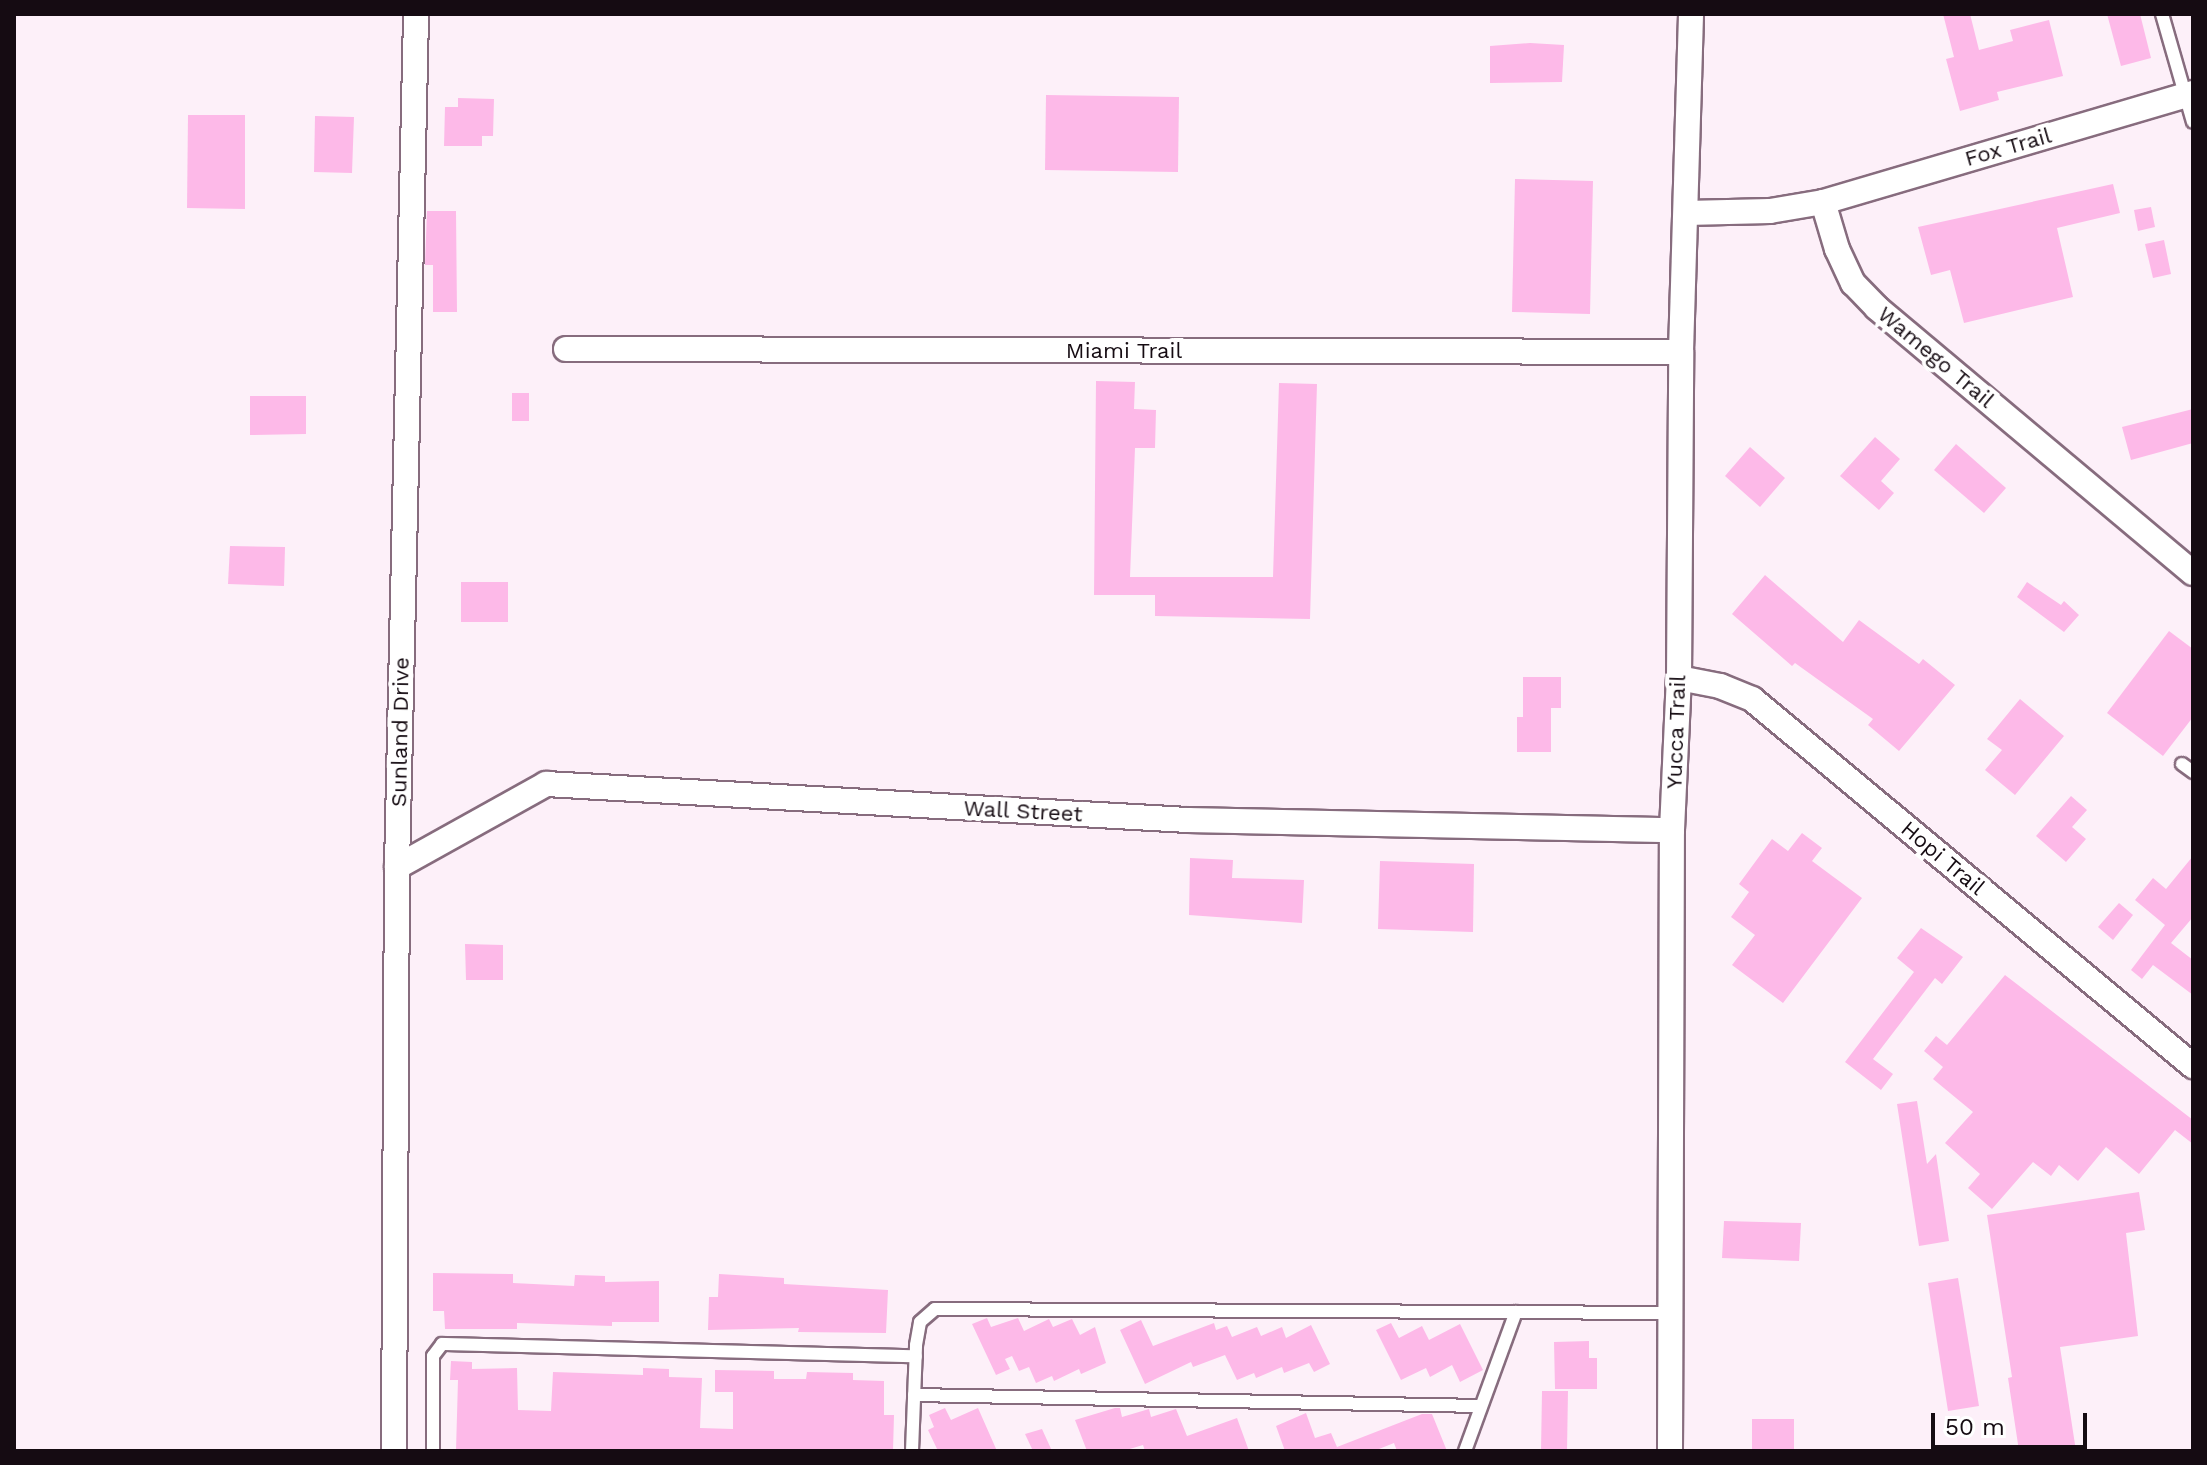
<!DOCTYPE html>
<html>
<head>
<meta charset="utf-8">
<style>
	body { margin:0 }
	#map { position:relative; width:2207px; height:1465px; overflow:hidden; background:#fdf0f9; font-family:"Work Sans",sans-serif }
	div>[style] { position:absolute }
	.building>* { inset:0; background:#fdb9e8 }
	.roads { filter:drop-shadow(2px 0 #876c7e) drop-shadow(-2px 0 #876c7e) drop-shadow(0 2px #876c7e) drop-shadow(0 -2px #876c7e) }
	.service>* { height:12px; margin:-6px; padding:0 6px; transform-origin:6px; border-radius:6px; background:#fff }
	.minor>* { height:24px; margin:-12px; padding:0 12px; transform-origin:12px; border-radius:12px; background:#fff }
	span { translate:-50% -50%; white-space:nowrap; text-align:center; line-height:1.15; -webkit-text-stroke:8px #fff; paint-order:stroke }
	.street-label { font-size:22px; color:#150b12 }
	.frame { position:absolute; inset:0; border:16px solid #150b12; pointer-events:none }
	.scale { position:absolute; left:1931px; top:1413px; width:156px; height:36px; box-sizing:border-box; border:4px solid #150b12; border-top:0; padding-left:10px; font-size:24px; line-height:28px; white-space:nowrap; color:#150b12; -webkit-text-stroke:6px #fff; paint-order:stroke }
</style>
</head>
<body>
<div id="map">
	<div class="building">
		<div style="clip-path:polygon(1943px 14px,1970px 14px,1979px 50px,2013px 41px,2010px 30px,2049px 20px,2063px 76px,1997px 92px,1999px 100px,1960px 111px,1946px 59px,1954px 57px)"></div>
		<div style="clip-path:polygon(2107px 14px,2140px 14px,2151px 58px,2121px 66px)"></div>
		<div style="clip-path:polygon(1530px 43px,1564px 45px,1562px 82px,1490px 83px,1490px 46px)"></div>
		<div style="clip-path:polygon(1046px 95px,1179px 97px,1178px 172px,1045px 170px)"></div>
		<div style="clip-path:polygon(458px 98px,494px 99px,493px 136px,482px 136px,482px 146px,444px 146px,445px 107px,458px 107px)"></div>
		<div style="clip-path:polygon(188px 115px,245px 115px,245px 209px,187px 208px)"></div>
		<div style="clip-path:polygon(315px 116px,354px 117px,352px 173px,314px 172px)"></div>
		<div style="clip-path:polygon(1515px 179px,1593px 181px,1590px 314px,1512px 312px)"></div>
		<div style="clip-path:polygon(2113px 184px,2120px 213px,2057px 228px,2073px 297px,1964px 323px,1950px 270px,1931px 275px,1918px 227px)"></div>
		<div style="clip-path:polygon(2151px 207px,2155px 227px,2138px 231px,2134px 210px)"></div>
		<div style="clip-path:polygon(427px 211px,456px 211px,457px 312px,433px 312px,433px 265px,425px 265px)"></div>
		<div style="clip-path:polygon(2164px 240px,2171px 274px,2153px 278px,2145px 244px)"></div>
		<div style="clip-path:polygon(1096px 381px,1135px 382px,1134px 409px,1156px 410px,1155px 448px,1135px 448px,1130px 577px,1273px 577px,1279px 383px,1317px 384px,1310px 619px,1155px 616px,1155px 595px,1094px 595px)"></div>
		<div style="clip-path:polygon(512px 393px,529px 393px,529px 421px,512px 421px)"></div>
		<div style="clip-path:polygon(250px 396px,306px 396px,306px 434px,250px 435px)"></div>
		<div style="clip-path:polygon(2193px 409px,2193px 443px,2131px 460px,2122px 427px)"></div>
		<div style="clip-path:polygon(1875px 437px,1900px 459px,1881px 481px,1894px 493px,1879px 510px,1840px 476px)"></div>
		<div style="clip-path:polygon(1956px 444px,2006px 488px,1984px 513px,1934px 470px)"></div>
		<div style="clip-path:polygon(1750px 447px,1785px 478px,1760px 507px,1725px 476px)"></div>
		<div style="clip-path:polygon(230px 546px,285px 547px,284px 586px,228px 584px)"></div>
		<div style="clip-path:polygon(1765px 575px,1843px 642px,1859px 620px,1919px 664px,1923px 659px,1955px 685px,1899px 751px,1868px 725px,1873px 719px,1795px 663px,1792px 666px,1732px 614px)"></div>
		<div style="clip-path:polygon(461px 582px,508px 582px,508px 622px,461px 622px)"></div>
		<div style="clip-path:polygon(2027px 582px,2061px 605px,2064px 601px,2079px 615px,2064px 632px,2017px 597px)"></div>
		<div style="clip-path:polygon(2169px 631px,2193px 649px,2193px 717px,2163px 756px,2107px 713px)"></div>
		<div style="clip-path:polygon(1523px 677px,1561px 677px,1561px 708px,1551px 708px,1551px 752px,1517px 752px,1517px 717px,1523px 717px)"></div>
		<div style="clip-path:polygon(2020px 699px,2064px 736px,2015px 795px,1985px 770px,2002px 750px,1987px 739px)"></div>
		<div style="clip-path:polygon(2071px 796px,2087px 810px,2072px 827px,2086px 839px,2066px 862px,2036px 836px)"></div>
		<div style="clip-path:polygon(1802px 833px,1822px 848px,1812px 861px,1862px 898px,1783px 1003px,1732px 965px,1755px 935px,1731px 917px,1749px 892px,1739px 884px,1772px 839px,1788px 851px)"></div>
		<div style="clip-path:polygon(2193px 856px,2193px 917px,2171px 943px,2193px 960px,2193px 995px,2153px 965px,2142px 979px,2131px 970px,2165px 925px,2135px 900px,2153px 878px,2166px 889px)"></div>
		<div style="clip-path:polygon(1190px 858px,1233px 860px,1232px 878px,1304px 880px,1302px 923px,1189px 915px)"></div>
		<div style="clip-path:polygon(1380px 861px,1474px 864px,1473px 932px,1378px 929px)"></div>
		<div style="clip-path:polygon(2119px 903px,2133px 915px,2113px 940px,2098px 927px)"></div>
		<div style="clip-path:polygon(1921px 928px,1963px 957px,1942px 984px,1935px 978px,1873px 1059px,1893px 1074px,1881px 1090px,1845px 1062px,1914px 972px,1897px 958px)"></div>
		<div style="clip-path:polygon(465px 944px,503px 945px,503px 980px,466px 980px)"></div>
		<div style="clip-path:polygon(2005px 975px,2193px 1120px,2193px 1144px,2175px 1130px,2139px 1174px,2106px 1147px,2078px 1181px,2059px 1165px,2051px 1176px,2033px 1162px,1992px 1209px,1968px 1188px,1980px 1174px,1945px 1143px,1973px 1112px,1933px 1079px,1943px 1067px,1924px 1051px,1936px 1036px,1947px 1045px)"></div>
		<div style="clip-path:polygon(1917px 1101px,1927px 1164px,1936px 1154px,1949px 1241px,1919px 1246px,1897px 1104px)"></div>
		<div style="clip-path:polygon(2139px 1192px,2145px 1230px,2126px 1233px,2138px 1336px,2060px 1347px,2076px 1451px,2019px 1451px,2008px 1378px,2012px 1377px,1987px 1215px)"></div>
		<div style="clip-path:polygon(1724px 1221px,1801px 1223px,1799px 1261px,1722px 1258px)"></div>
		<div style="clip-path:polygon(433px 1273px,513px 1274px,513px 1283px,574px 1286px,575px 1275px,605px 1276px,605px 1282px,659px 1281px,659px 1322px,612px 1322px,612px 1326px,517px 1323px,517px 1329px,445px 1329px,444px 1311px,433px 1311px)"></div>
		<div style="clip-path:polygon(719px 1274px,784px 1278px,784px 1284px,888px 1290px,886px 1333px,798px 1332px,799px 1328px,708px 1330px,709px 1297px,718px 1297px)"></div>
		<div style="clip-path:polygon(1958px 1278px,1979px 1406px,1948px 1411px,1928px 1283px)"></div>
		<div style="clip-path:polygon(987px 1318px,991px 1327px,1018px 1318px,1024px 1331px,1049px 1319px,1053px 1327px,1072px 1319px,1080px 1335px,1095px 1327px,1106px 1363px,1081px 1374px,1079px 1369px,1054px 1381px,1052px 1376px,1036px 1383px,1029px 1367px,1019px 1371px,1012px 1356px,1005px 1359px,1010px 1369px,996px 1375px,972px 1324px)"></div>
		<div style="clip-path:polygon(1141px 1320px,1153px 1346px,1214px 1323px,1216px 1330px,1227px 1326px,1232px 1337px,1257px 1327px,1261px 1336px,1282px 1327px,1286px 1338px,1311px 1325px,1330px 1364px,1314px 1372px,1309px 1363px,1284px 1373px,1282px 1367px,1256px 1378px,1254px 1373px,1237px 1380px,1225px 1355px,1193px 1367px,1191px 1362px,1145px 1384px,1120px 1330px)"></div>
		<div style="clip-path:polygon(1391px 1323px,1399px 1338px,1422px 1326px,1429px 1340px,1460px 1324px,1483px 1370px,1460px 1382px,1452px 1365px,1430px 1377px,1426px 1368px,1401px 1380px,1376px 1330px)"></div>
		<div style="clip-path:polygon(1589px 1341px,1589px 1358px,1597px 1358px,1597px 1389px,1555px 1389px,1554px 1342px)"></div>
		<div style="clip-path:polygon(451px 1361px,472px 1362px,472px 1369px,517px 1368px,518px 1410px,551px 1411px,553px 1372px,643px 1375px,643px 1368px,669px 1369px,669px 1377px,702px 1378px,700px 1428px,733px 1429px,733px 1392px,715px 1392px,715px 1370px,774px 1371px,774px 1379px,806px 1379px,807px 1372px,853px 1373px,853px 1380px,884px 1381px,884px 1415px,894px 1415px,893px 1451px,456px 1450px,458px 1380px,450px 1380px)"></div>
		<div style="clip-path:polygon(1542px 1391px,1568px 1391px,1567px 1451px,1541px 1451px)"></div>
		<div style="clip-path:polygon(945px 1408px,951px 1420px,978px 1408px,997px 1451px,938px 1451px,928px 1430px,934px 1427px,929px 1415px)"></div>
		<div style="clip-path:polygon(1115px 1408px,1120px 1408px,1122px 1417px,1149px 1409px,1151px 1417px,1176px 1409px,1187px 1436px,1237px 1418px,1249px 1451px,1145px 1451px,1143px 1445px,1123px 1451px,1087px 1451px,1075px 1420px)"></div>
		<div style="clip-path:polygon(1306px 1413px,1315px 1438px,1331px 1433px,1337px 1447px,1422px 1414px,1432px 1414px,1447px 1451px,1397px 1451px,1394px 1443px,1374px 1451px,1285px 1451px,1276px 1426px)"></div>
		<div style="clip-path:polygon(1752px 1419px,1794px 1419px,1794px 1451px,1752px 1451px)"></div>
		<div style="clip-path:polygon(1042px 1429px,1052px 1451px,1033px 1451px,1025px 1434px)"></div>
	</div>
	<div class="roads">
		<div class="service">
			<div style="left:2162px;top:14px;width:112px;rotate:74deg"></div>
			<div style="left:2182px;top:764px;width:14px;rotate:36deg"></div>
			<div style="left:914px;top:1395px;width:567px;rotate:1.11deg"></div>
			<div style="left:433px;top:1451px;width:95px;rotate:-90deg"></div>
			<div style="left:433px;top:1356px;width:15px;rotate:-53deg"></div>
			<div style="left:442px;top:1344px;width:474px;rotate:1.5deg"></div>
			<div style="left:912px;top:1451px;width:106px;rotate:-87.8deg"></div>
			<div style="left:916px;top:1345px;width:23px;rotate:-80deg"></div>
			<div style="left:920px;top:1322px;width:20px;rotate:-41deg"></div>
			<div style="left:935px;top:1309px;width:737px;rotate:0.31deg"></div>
			<div style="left:1465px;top:1451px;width:148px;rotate:-69.9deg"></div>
		</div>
		<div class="minor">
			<div style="left:1823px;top:202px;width:386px;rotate:-16.4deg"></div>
			<div style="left:1686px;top:213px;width:84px;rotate:-1.4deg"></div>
			<div style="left:1770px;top:211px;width:54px;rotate:-9.6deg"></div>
			<div style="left:1823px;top:202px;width:49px;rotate:73.4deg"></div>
			<div style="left:1837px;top:249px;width:38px;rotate:65deg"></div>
			<div style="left:1853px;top:283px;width:35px;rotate:46deg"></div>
			<div style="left:1877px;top:308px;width:412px;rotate:40deg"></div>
			<div style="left:566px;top:349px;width:1115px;rotate:0.15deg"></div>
			<div style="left:1679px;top:678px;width:42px;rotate:11deg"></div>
			<div style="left:1720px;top:686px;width:35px;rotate:22deg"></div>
			<div style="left:1752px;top:699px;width:574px;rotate:39.77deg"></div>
			<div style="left:397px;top:867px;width:171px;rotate:-29.1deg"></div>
			<div style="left:546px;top:784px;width:643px;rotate:3.21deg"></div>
			<div style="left:1188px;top:820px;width:484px;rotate:1.2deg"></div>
			<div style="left:394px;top:1451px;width:584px;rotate:-89.71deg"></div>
			<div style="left:397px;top:867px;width:853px;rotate:-88.72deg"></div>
			<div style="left:1670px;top:1451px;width:621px;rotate:-89.82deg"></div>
			<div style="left:1672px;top:830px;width:152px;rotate:-87.4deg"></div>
			<div style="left:1679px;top:678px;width:326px;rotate:-89.6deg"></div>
			<div style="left:1681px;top:352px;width:338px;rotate:-88.3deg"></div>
		</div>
	</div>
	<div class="street-label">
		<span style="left:2008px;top:147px;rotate:-16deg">Fox Trail</span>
		<span style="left:1124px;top:351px">Miami Trail</span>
		<span style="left:1936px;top:357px;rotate:40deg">Wamego Trail</span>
		<span style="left:400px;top:732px;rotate:-89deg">Sunland Drive</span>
		<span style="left:1676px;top:732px;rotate:-88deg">Yucca Trail</span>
		<span style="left:1023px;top:811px;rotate:3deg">Wall Street</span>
		<span style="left:1943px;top:858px;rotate:40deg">Hopi Trail</span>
	</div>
	<div class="frame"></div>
	<div class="scale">50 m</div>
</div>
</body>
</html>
